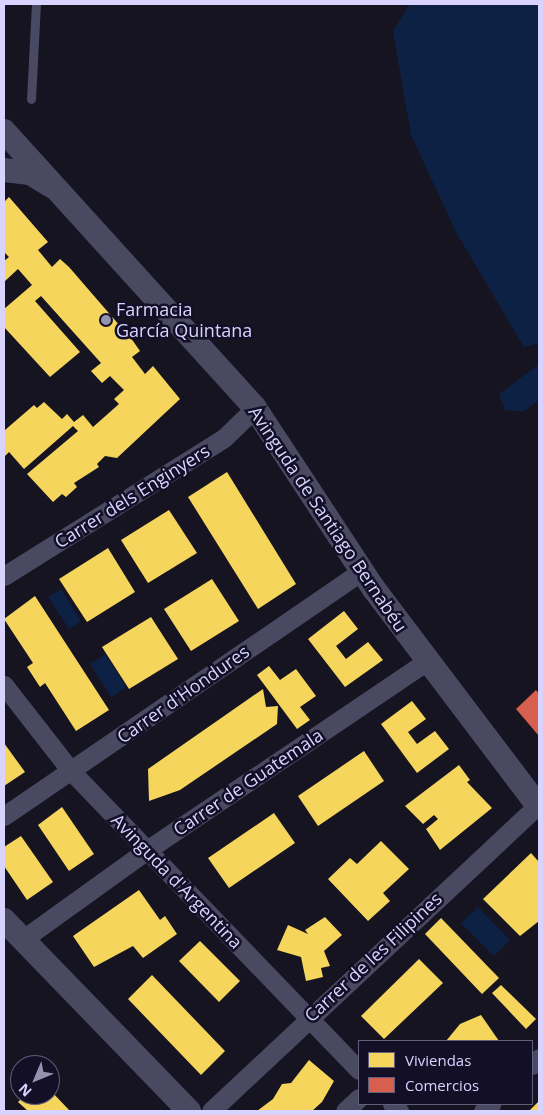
<!DOCTYPE html>
<html>
<head>
<meta charset="utf-8">
<style>
	body { margin:0 }
	#map { position:relative; width:543px; height:1115px; overflow:hidden; background:#161421; font-family:"Open Sans",sans-serif }
	div>[style] { position:absolute }
	.water>* { inset:0; background:#0d2144 }
	.homes>* { inset:0; background:#f6d55c }
	.shops>* { inset:0; background:#d6604d }
	.service>* { height:9px; margin:-4.5px; padding:0 4.5px; transform-origin:4.5px; border-radius:4.5px; background:#4a4962 }
	.minor>* { height:19px; margin:-9.5px; padding:0 9.5px; transform-origin:9.5px; border-radius:9.5px; background:#4a4962 }
	.tertiary>* { height:24px; margin:-12px; padding:0 12px; transform-origin:12px; border-radius:12px; background:#4a4962 }
	.dots>* { width:14px; height:14px; translate:-50% -50%; box-sizing:border-box; border:2px solid #130f26; border-radius:50% }
	span { translate:-50% -50%; white-space:nowrap; text-align:center; line-height:1.15; -webkit-text-stroke:5px #130f26; paint-order:stroke }
	.poi-label { font-size:18px; color:#d9d4ff }
	.left { translate:0 -50%; text-align:left }
	.street-label { font-size:18px; color:#d9d4ff }
	.frame { position:absolute; inset:0; border:5px solid #d9d4ff; pointer-events:none }
	.legend { position:absolute; left:358px; top:1040px; width:175px; height:65px; box-sizing:border-box; background:#130f26; border:1px solid #625e7d; margin:0; padding:6px 9px; list-style:none; font-size:15px; color:#d9d4ff }
	.legend li { display:flex; align-items:center; gap:10px; height:25px }
	.legend b { width:25px; border:1px solid #625e7d }
	.north { position:absolute; left:10px; top:1055px; width:50px; height:50px; box-sizing:border-box; background:#130f26; border:1px solid #625e7d; border-radius:50%; rotate:225deg; font-size:14px; font-weight:700; line-height:20px; text-align:center; color:#d9d4ff }
	.north::after { content:''; display:block; margin:auto; width:18px; height:22px; background:#9591b1; clip-path:polygon(50% 0,100% 100%,50% 72%,0 100%) }
</style>
</head>
<body>
<div id="map">
	<div class="water">
		<div style="clip-path:polygon(410px 4px,539px 4px,539px 343px,524px 347px,456px 232px,411px 135px,393px 31px)"></div>
		<div style="clip-path:polygon(539px 364px,539px 400px,523px 412px,505px 410px,499px 394px)"></div>
		<div style="clip-path:polygon(61px 589px,81px 621px,69px 629px,48px 597px)"></div>
		<div style="clip-path:polygon(105px 654px,126px 687px,111px 697px,90px 664px)"></div>
		<div style="clip-path:polygon(478px 907px,510px 940px,494px 956px,461px 923px)"></div>
	</div>
	<div class="homes">
		<div style="clip-path:polygon(9px 197px,48px 242px,38px 250px,52px 267px,60px 259px,69px 267px,133px 341px,140px 351px,132px 357px,145px 374px,153px 366px,180px 399px,117px 458px,105px 456px,97px 464px,99px 467px,74px 483px,77px 487px,66px 497px,62px 494px,53px 502px,27px 474px,78px 431px,73px 426px,24px 469px,9px 452px,4px 457px,5px 430px,34px 405px,37px 408px,44px 402px,62px 419px,67px 414px,74px 422px,83px 415px,93px 427px,119px 404px,114px 399px,124px 390px,110px 376px,102px 383px,91px 371px,101px 363px,41px 296px,35px 301px,80px 352px,50px 377px,4px 327px,4px 309px,32px 285px,18px 269px,4px 282px,4px 261px,9px 257px,4px 252px,4px 202px)"></div>
		<div style="clip-path:polygon(227px 472px,296px 584px,258px 609px,188px 497px)"></div>
		<div style="clip-path:polygon(169px 510px,197px 553px,148px 583px,121px 540px)"></div>
		<div style="clip-path:polygon(108px 548px,135px 592px,87px 622px,59px 579px)"></div>
		<div style="clip-path:polygon(212px 579px,239px 621px,191px 651px,164px 609px)"></div>
		<div style="clip-path:polygon(35px 596px,109px 710px,76px 731px,45px 683px,40px 687px,27px 667px,33px 663px,4px 619px)"></div>
		<div style="clip-path:polygon(344px 611px,358px 629px,336px 646px,346px 659px,368px 642px,383px 660px,345px 687px,308px 639px)"></div>
		<div style="clip-path:polygon(151px 617px,178px 659px,129px 689px,102px 647px)"></div>
		<div style="clip-path:polygon(269px 666px,280px 680px,296px 669px,316px 696px,300px 707px,310px 720px,297px 729px,257px 675px)"></div>
		<div style="clip-path:polygon(263px 689px,266px 707px,278px 706px,277px 724px,180px 790px,149px 801px,148px 769px)"></div>
		<div style="clip-path:polygon(412px 701px,426px 719px,408px 732px,417px 744px,435px 731px,449px 749px,417px 773px,381px 724px)"></div>
		<div style="clip-path:polygon(4px 743px,25px 772px,4px 786px)"></div>
		<div style="clip-path:polygon(364px 751px,384px 781px,318px 826px,298px 796px)"></div>
		<div style="clip-path:polygon(459px 765px,470px 780px,467px 782px,492px 808px,440px 850px,426px 829px,438px 819px,434px 815px,423px 824px,405px 806px)"></div>
		<div style="clip-path:polygon(62px 807px,94px 854px,69px 871px,38px 825px)"></div>
		<div style="clip-path:polygon(274px 813px,295px 843px,229px 888px,208px 858px)"></div>
		<div style="clip-path:polygon(21px 836px,53px 882px,27px 900px,4px 866px,4px 847px)"></div>
		<div style="clip-path:polygon(381px 841px,409px 869px,383px 893px,390px 901px,368px 921px,328px 879px,350px 858px,357px 864px)"></div>
		<div style="clip-path:polygon(531px 853px,539px 862px,539px 921px,520px 936px,483px 899px)"></div>
		<div style="clip-path:polygon(139px 890px,160px 920px,165px 916px,177px 934px,143px 958px,133px 946px,94px 967px,73px 936px)"></div>
		<div style="clip-path:polygon(325px 917px,342px 935px,324px 951px,330px 966px,321px 968px,323px 977px,306px 981px,301px 957px,277px 950px,288px 925px,308px 934px,305px 930px)"></div>
		<div style="clip-path:polygon(441px 918px,499px 978px,482px 994px,425px 934px)"></div>
		<div style="clip-path:polygon(200px 941px,240px 981px,219px 1002px,179px 961px)"></div>
		<div style="clip-path:polygon(419px 959px,443px 983px,384px 1039px,361px 1016px)"></div>
		<div style="clip-path:polygon(152px 975px,225px 1051px,201px 1075px,128px 999px)"></div>
		<div style="clip-path:polygon(501px 985px,536px 1019px,526px 1029px,492px 993px)"></div>
		<div style="clip-path:polygon(481px 1015px,499px 1041px,446px 1041px,460px 1024px)"></div>
		<div style="clip-path:polygon(309px 1060px,334px 1081px,322px 1102px,312px 1111px,257px 1111px,273px 1099px,282px 1084px,291px 1083px)"></div>
		<div style="clip-path:polygon(50px 1090px,70px 1111px,28px 1111px,18px 1102px,25px 1095px,50px 1095px)"></div>
		<div style="clip-path:polygon(539px 1101px,539px 1111px,529px 1111px)"></div>
	</div>
	<div class="shops">
		<div style="clip-path:polygon(536px 690px,539px 694px,539px 736px,516px 709px)"></div>
	</div>
	<div class="service">
		<div style="left:31px;top:99px;width:95px;rotate:-87deg"></div>
	</div>
	<div class="minor">
		<div style="left:4px;top:576px;width:260px;rotate:-32.1deg"></div>
		<div style="left:224px;top:438px;width:43px;rotate:-44.1deg"></div>
		<div style="left:4px;top:685px;width:109px;rotate:52.1deg"></div>
		<div style="left:71px;top:771px;width:415px;rotate:46.1deg"></div>
		<div style="left:4px;top:816px;width:432px;rotate:-34.4deg"></div>
		<div style="left:26px;top:944px;width:14px;rotate:-60deg"></div>
		<div style="left:33px;top:932px;width:140px;rotate:-35.7deg"></div>
		<div style="left:147px;top:850px;width:338px;rotate:-34deg"></div>
		<div style="left:532px;top:1065px;width:10px;rotate:-45deg"></div>
		<div style="left:392px;top:1104px;width:10px;rotate:45deg"></div>
		<div style="left:211px;top:1111px;width:448px;rotate:-43.1deg"></div>
		<div style="left:345px;top:1111px;width:19px;rotate:-43deg"></div>
		<div style="left:483px;top:1111px;width:11px;rotate:-41deg"></div>
	</div>
	<div class="tertiary">
		<div style="left:4px;top:131px;width:374px;rotate:47.8deg"></div>
		<div style="left:255px;top:408px;width:217px;rotate:56.7deg"></div>
		<div style="left:374px;top:589px;width:273px;rotate:52.9deg"></div>
		<div style="left:4px;top:170px;width:26px;rotate:7deg"></div>
		<div style="left:30px;top:173px;width:26px;rotate:31deg"></div>
		<div style="left:4px;top:920px;width:266px;rotate:45.9deg"></div>
	</div>
	<div class="dots">
		<div style="left:106px;top:320px;background:#9591b1"></div>
	</div>
	<div class="poi-label">
		<span class="left" style="left:116px;top:320px">Farmacia<br>García Quintana</span>
	</div>
	<div class="street-label">
		<span style="left:132px;top:496px;rotate:-32deg">Carrer dels Enginyers</span>
		<span style="left:328px;top:519px;rotate:56deg">Avinguda de Santiago Bernabéu</span>
		<span style="left:183px;top:694px;rotate:-35deg">Carrer d'Hondures</span>
		<span style="left:248px;top:782px;rotate:-34deg">Carrer de Guatemala</span>
		<span style="left:177px;top:881px;rotate:46deg">Avinguda d'Argentina</span>
		<span style="left:373px;top:957px;rotate:-43deg">Carrer de les Filipines</span>
	</div>
	<div class="frame"></div>
	<ul class="legend">
	<li><b style="height:14px;background:#f6d55c"></b>Viviendas</li>
	<li><b style="height:14px;background:#d6604d"></b>Comercios</li>
	</ul>
	<div class="north">N</div>
</div>
</body>
</html>
